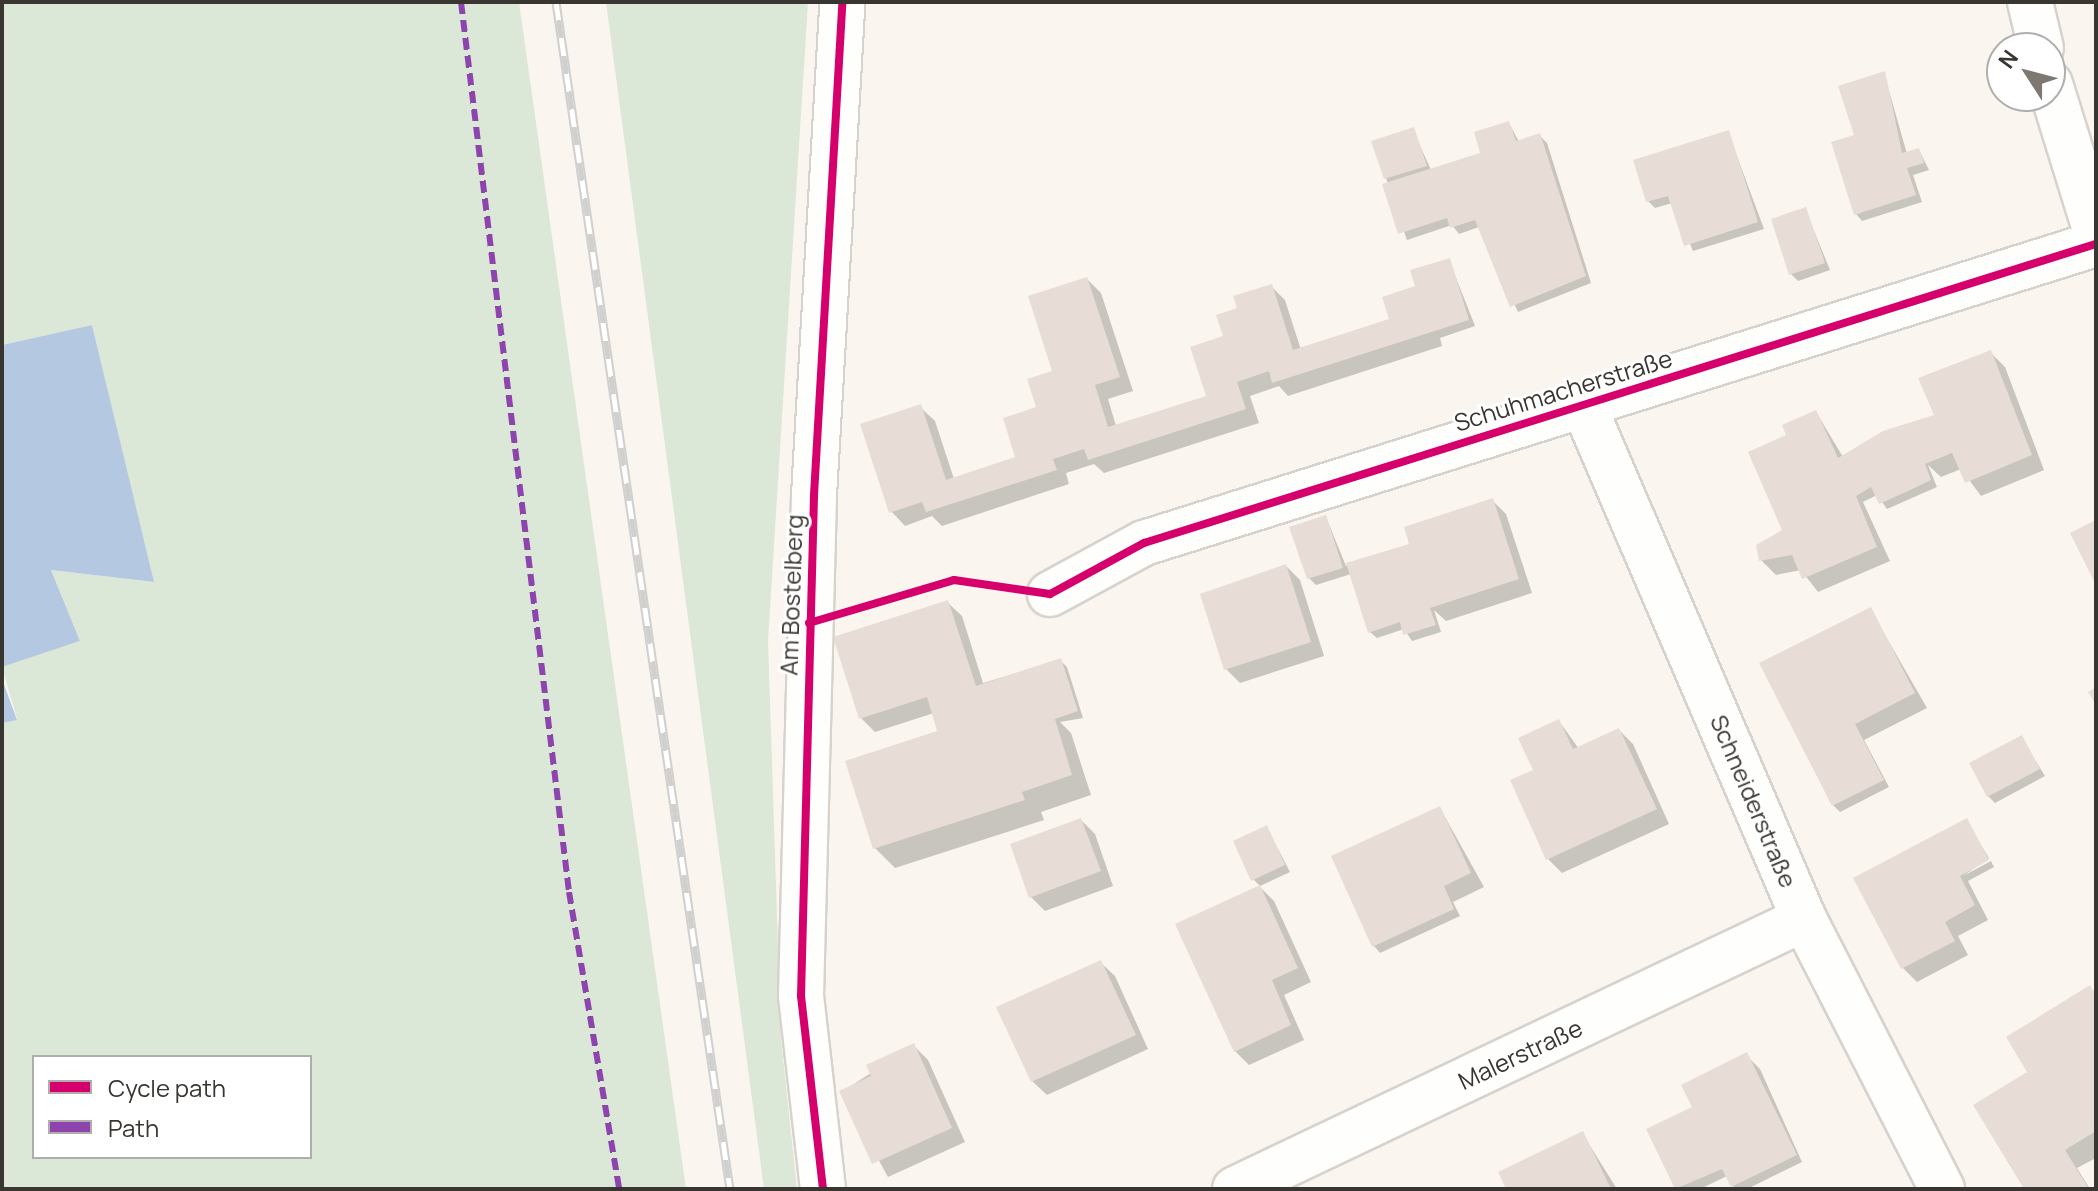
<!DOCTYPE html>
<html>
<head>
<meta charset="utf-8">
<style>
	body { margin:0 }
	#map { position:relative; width:2098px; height:1191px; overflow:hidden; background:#faf5ee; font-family:Manrope,sans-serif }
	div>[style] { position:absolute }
	.green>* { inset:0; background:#dbe8d7 }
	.water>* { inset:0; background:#b5c8e1 }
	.shadow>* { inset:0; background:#0003 }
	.building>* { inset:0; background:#e8ddd6 }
	.roads { filter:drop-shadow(2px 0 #d7d2cc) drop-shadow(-2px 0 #d7d2cc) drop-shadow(0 2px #d7d2cc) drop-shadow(0 -2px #d7d2cc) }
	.minor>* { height:44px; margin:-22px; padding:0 22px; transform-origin:22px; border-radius:22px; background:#fefefc }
	.rail>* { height:9px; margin-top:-4.5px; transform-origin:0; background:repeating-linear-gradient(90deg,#fff 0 18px,#d0d0ce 0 36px); box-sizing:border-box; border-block:2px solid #d0d0ce }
	.quiet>* { height:6px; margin-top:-3px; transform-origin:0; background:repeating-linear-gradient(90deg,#8e44ad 0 12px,transparent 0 18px) }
	.cycleway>* { height:8px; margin:-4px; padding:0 4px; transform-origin:4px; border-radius:4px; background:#d6006c }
	span { translate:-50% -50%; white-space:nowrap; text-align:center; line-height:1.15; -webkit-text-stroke:6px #fff; paint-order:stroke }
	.street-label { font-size:24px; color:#393530 }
	.frame { position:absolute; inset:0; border:4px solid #393530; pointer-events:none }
	.legend { position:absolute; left:32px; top:1055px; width:280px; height:104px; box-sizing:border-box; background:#fff; border:2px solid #b0aeac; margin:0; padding:10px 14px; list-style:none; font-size:24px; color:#393530 }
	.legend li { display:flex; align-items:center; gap:16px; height:40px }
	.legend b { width:40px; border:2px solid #b0aeac }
	.north { position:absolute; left:1986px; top:32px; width:80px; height:80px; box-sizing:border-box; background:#fff; border:2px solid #b0aeac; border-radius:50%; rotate:306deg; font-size:22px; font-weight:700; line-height:32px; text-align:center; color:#393530 }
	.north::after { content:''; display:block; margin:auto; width:28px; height:36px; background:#7d7872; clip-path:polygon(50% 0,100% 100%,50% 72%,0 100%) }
</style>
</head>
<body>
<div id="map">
	<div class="green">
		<div style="clip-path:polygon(evenodd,2px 2px,519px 2px,686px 1189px,2px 1189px,2px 723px,17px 719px,2px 667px,80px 641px,51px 570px,153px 582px,92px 325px,2px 345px,2px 2px,34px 1057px,310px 1057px,310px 1157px,34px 1157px,34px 1057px)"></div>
		<div style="clip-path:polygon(606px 2px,808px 2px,768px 641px,781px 1039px,797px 1189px,764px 1189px)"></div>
	</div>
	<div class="water">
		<div style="clip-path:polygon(92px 325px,154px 582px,51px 570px,80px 641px,2px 667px,2px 345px)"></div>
		<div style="clip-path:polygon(2px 679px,17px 720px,2px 723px)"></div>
	</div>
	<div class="shadow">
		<div style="clip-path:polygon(1884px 73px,1907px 154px,1919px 150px,1929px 170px,1913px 175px,1922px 202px,1862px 221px,1856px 214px)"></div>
		<div style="clip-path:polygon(1509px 123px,1519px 142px,1540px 136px,1547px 143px,1591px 283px,1518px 312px,1479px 227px,1459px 234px,1452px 225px,1407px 240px,1386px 178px,1413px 130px,1431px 170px,1482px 154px)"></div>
		<div style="clip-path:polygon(1728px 132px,1764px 229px,1693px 251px,1672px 203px,1655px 208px,1648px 201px)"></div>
		<div style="clip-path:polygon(1805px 209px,1830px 270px,1798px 281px,1791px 274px)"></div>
		<div style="clip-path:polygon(1449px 260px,1475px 326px,1440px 338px,1442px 346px,1288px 396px,1279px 386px,1250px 396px,1259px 423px,1104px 473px,1094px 464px,1066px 473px,1069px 484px,942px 526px,932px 516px,905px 526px,891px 511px,920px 407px,935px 421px,954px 479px,1018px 458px,1087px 279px,1101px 293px,1133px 391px,1108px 399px,1116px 426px,1208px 397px,1240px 310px,1271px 286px,1285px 300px,1301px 350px,1392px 320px)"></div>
		<div style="clip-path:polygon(1991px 353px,2005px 367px,2044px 470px,1981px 496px,1961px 469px,1941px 477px,1928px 465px,1937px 487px,1887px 509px,1877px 495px,1863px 502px,1890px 561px,1818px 592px,1801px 570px,1776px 575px,1762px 561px,1757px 547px,1784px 531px,1788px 436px,1816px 412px,1843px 457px,1884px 432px,1937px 416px)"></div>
		<div style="clip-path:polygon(1492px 500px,1506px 514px,1532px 593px,1446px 621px,1434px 610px,1441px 632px,1412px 641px,1404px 629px,1377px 638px,1370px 632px,1351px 574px,1316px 585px,1309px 578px,1326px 517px,1346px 566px,1408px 546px)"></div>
		<div style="clip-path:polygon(1286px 566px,1300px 580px,1324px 656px,1240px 683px,1226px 669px)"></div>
		<div style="clip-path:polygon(947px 602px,962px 616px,983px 683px,1060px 660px,1067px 667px,1083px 718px,1060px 722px,1071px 733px,1091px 795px,1041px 812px,1044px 820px,895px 868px,875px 848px,941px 732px,934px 713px,875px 732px,861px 718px)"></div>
		<div style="clip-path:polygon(1870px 609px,1927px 708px,1864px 740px,1889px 787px,1840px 812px,1833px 805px)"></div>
		<div style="clip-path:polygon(1559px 721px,1579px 749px,1619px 730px,1633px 744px,1669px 824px,1562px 873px,1548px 859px,1536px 771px)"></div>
		<div style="clip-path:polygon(2021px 737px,2045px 776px,1995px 803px,1988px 796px)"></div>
		<div style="clip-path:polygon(1440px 808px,1484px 887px,1453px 902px,1460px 916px,1380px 953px,1374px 946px)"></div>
		<div style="clip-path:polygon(1081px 820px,1095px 834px,1113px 886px,1045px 911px,1031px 897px)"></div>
		<div style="clip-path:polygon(1966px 821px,1989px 858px,1963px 876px,1991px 861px,1994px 867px,1968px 881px,1988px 920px,1958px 936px,1968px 955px,1917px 982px,1903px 968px)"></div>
		<div style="clip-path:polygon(1267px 828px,1290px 872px,1260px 886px,1253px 879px)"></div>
		<div style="clip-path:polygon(1260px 887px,1274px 901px,1311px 982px,1284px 995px,1304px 1040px,1249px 1065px,1235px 1051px)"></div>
		<div style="clip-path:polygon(1100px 962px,1115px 976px,1148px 1049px,1047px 1095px,1032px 1081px)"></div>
		<div style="clip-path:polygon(2090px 987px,2096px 994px,2096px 1158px,2077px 1168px,2090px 1189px,2027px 1189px,2029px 1072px)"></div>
		<div style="clip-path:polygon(914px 1046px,928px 1060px,965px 1142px,888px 1177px,841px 1092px)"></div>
		<div style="clip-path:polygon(1746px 1055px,1760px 1069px,1802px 1162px,1747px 1189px,1735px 1189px,1727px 1176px,1700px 1189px,1677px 1189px,1648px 1130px,1691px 1109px)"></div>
		<div style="clip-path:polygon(1582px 1133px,1617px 1189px,1508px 1189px)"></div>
	</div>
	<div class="building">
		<div style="clip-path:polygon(1885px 71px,1902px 153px,1919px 148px,1924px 163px,1907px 168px,1916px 195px,1854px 215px,1831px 142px,1854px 135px,1838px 86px)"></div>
		<div style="clip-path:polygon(1509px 121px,1516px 141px,1540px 133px,1586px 276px,1510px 307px,1475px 220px,1450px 228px,1447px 218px,1398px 234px,1382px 184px,1480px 153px,1474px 132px)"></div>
		<div style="clip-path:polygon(1414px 127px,1427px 166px,1384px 179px,1371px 141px)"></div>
		<div style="clip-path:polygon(1729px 130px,1758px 222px,1684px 246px,1668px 196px,1646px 202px,1633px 160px)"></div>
		<div style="clip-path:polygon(1806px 207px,1825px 263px,1789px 275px,1771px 219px)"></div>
		<div style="clip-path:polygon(1450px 258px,1469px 320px,1272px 383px,1269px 371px,1237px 382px,1246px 409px,1088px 460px,1084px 449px,1053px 459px,1057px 470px,926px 512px,922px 502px,889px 513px,860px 424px,921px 404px,946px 480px,1015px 457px,1003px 418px,1036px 407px,1027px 379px,1052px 371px,1028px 296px,1087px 277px,1120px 377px,1095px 385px,1108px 427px,1206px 396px,1190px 347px,1223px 336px,1216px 315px,1237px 308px,1233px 296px,1272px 284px,1293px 350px,1389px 319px,1382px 297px,1415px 286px,1410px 270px)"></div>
		<div style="clip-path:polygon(1991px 350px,2032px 455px,1965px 483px,1952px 453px,1925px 464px,1931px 480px,1908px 491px,1879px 504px,1871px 487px,1856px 496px,1877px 547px,1802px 579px,1792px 555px,1759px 561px,1756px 545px,1782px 530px,1748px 452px,1786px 435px,1782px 425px,1816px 410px,1838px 458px,1883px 431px,1934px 415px,1918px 378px)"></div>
		<div style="clip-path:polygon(1493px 498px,1519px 579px,1430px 608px,1436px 625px,1403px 635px,1400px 622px,1368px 633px,1346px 563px,1409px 544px,1404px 527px)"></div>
		<div style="clip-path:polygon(1326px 515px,1343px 568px,1307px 579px,1289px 527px)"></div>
		<div style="clip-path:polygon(2096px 520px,2096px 585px,2070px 533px)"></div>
		<div style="clip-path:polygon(1286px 564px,1311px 642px,1224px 670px,1200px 594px)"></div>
		<div style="clip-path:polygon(948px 600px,976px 686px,1061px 658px,1078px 711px,1055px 719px,1072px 775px,1022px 792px,1025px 800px,873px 849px,845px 761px,937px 731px,927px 697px,859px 719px,833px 637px)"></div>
		<div style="clip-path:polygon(1871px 607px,1915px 693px,1855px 724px,1884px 780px,1832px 806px,1759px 663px)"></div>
		<div style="clip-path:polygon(2096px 687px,2096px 705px,2088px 692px)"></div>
		<div style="clip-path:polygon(1559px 719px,1573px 749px,1619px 728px,1657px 809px,1546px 860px,1510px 780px,1533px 770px,1518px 738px)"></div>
		<div style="clip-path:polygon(2022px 735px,2040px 769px,1987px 797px,1969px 763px)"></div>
		<div style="clip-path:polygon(1440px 806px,1471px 873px,1444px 886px,1454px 909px,1372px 947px,1331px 856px)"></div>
		<div style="clip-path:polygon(1081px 818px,1101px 871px,1029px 898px,1010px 844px)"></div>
		<div style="clip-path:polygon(1967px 818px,1989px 860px,1960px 876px,1975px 905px,1945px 922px,1955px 941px,1901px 969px,1853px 878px)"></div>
		<div style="clip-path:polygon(1267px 825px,1285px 865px,1251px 881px,1233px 841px)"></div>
		<div style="clip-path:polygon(1260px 885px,1298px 968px,1272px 980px,1291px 1025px,1234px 1052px,1175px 924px)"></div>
		<div style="clip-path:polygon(1101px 960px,1136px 1035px,1031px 1082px,996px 1007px)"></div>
		<div style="clip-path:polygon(2090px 985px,2096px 995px,2096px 1131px,2065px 1150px,2089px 1189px,2024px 1189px,1973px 1105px,2027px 1072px,2006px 1037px)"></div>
		<div style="clip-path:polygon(914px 1043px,952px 1128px,872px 1164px,839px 1091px,871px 1076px,866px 1065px)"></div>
		<div style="clip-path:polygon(1747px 1052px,1797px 1155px,1731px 1187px,1722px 1169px,1675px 1189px,1646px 1129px,1692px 1107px,1681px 1085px)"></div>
		<div style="clip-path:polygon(1583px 1131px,1611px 1189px,1506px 1189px,1498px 1172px)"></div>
	</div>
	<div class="roads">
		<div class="minor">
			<div style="left:2030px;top:2px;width:47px;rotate:76.6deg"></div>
			<div style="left:2050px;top:84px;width:156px;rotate:72.8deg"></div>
			<div style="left:1583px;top:404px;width:560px;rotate:66.77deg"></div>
			<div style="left:1804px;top:919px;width:303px;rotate:62.9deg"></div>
			<div style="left:1050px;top:594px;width:107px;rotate:-28.5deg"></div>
			<div style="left:1144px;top:543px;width:998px;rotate:-17.44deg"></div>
			<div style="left:823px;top:1189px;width:194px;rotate:-96.5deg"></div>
			<div style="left:801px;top:996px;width:501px;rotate:-88.51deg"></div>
			<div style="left:814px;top:495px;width:494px;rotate:-86.7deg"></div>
			<div style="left:1235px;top:1189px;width:630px;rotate:-25.39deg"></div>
		</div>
	</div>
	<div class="rail">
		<div style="left:556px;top:2px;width:1200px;rotate:81.66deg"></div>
	</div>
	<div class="quiet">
		<div style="left:461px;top:2px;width:897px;rotate:83.08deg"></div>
		<div style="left:569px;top:892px;width:301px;rotate:80.4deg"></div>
	</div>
	<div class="cycleway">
		<div style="left:809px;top:623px;width:151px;rotate:-16.5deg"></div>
		<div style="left:954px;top:580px;width:97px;rotate:8.3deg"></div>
		<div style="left:1050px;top:594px;width:107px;rotate:-28.5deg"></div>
		<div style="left:1144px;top:543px;width:998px;rotate:-17.44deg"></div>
		<div style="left:823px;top:1189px;width:194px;rotate:-96.5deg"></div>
		<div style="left:801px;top:996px;width:501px;rotate:-88.51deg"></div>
		<div style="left:814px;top:495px;width:494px;rotate:-86.7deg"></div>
	</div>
	<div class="street-label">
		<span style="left:1563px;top:390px;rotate:-17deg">Schuhmacherstraße</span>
		<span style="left:791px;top:595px;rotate:-88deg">Am Bostelberg</span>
		<span style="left:1754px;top:801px;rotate:67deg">Schneiderstraße</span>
		<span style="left:1520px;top:1054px;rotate:-25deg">Malerstraße</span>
	</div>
	<div class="frame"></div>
	<ul class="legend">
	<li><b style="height:10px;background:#d6006c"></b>Cycle path</li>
	<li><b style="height:10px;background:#8e44ad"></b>Path</li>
	</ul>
	<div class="north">N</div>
</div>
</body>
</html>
